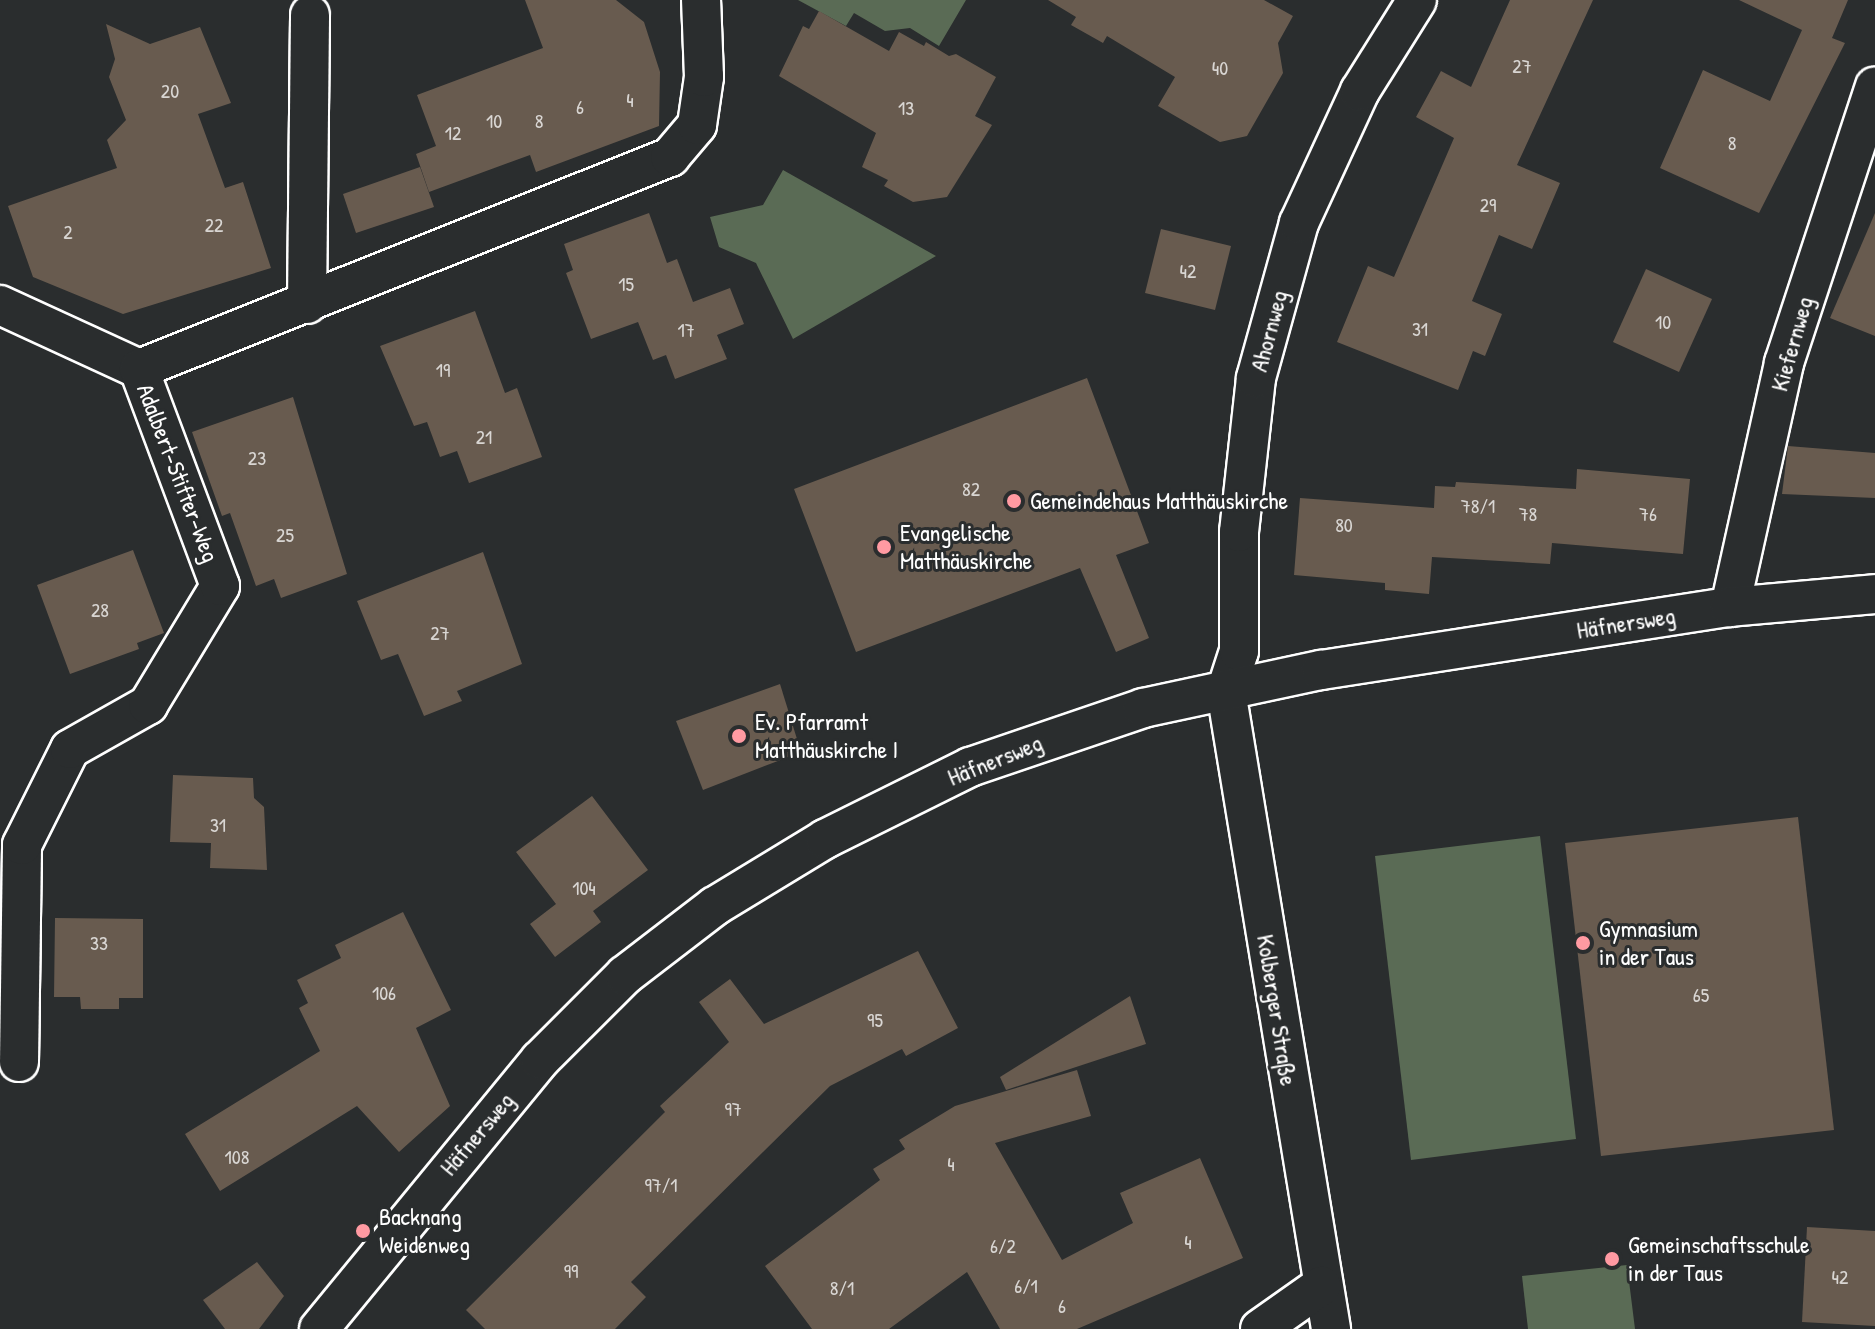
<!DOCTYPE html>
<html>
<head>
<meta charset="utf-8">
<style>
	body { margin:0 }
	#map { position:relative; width:1875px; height:1329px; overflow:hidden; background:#2a2d2e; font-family:"Patrick Hand",sans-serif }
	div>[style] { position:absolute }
	.green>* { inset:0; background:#5a6b55 }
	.building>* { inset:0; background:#685b4f }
	.roads { filter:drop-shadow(2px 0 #fff) drop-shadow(-2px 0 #fff) drop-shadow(0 2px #fff) drop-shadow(0 -2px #fff) }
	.minor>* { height:38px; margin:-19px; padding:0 19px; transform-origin:19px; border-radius:19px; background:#2a2d2e }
	.dots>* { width:22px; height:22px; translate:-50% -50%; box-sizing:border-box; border:4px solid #2a2d2e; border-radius:50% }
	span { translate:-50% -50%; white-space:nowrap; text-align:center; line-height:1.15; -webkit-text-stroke:6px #2a2d2e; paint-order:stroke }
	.number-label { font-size:20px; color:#d9d6d3 }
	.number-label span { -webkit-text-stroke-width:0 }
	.street-label { font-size:24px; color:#fff }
	.poi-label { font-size:24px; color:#fff }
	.left { translate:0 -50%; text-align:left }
</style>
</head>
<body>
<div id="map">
	<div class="green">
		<div style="clip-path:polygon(798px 0,966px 0,939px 46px,910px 28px,885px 31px,854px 13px,846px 26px)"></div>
		<div style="clip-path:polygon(783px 170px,936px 256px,793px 339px,756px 263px,719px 247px,710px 217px,763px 205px)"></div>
		<div style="clip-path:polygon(1540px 836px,1576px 1139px,1411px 1160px,1375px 856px)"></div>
		<div style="clip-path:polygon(1627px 1265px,1635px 1329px,1528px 1329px,1522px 1276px)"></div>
	</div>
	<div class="building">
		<div style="clip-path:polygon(525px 0,616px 0,644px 22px,660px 72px,659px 126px,536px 172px,530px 155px,429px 192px,416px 154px,436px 146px,417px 95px,543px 48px)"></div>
		<div style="clip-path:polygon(1048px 0,1264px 0,1293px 16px,1278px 43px,1283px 73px,1247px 136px,1220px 142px,1158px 106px,1175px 77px,1107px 36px,1103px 43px,1071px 25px,1076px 17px)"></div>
		<div style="clip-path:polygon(1510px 0,1593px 0,1517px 165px,1560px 183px,1532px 249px,1499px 235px,1472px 301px,1502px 314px,1485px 356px,1473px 351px,1458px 390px,1337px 342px,1368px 266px,1394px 277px,1454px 138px,1416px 117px,1441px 71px,1471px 87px)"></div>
		<div style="clip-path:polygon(1739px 0,1848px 0,1832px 38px,1845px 43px,1759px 213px,1660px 168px,1703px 70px,1770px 101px,1802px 30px)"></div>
		<div style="clip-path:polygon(819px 11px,889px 51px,899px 32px,924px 46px,926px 42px,949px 56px,956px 54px,996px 77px,975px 116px,992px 125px,947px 197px,913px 202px,884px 186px,888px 180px,862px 167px,876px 133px,779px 76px,803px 26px,809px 29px)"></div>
		<div style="clip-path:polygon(106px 24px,150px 44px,200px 27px,231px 103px,198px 114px,225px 188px,243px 182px,271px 268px,123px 314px,33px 277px,8px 206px,117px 168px,107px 140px,126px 120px,109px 77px,115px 59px)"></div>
		<div style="clip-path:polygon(420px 167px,434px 207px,356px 233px,343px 194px)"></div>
		<div style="clip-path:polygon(649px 213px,667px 263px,677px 259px,693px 302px,730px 288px,744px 324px,717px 335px,727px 359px,675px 379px,666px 355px,653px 360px,638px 322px,591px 339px,566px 273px,573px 270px,564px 244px)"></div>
		<div style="clip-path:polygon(1875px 213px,1875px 336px,1830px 318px)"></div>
		<div style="clip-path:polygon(1161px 229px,1231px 246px,1215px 310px,1145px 293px)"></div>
		<div style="clip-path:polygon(1646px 269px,1712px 299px,1679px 372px,1613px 342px)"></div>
		<div style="clip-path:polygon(475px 311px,505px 393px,517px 388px,542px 457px,469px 483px,457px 451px,440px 457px,427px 422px,414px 426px,380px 346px)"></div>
		<div style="clip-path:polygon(1087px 378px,1149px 543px,1116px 555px,1149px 638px,1116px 652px,1080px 568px,856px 652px,794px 489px)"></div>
		<div style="clip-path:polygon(293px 397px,347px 574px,281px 598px,274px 579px,256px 586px,230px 513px,222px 516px,192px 432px)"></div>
		<div style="clip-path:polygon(1788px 446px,1875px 453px,1875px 498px,1782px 494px)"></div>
		<div style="clip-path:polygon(1577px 469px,1690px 479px,1683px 554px,1552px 543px,1550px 564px,1432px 557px,1429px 594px,1385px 590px,1385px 583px,1294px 575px,1300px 498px,1434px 508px,1435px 486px,1455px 487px,1456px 482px,1576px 489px)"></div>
		<div style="clip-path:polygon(133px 550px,164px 633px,137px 643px,139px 649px,70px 674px,37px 585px)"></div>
		<div style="clip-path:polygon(483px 552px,522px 664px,457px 691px,462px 701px,424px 716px,398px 654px,381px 660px,357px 601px)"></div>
		<div style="clip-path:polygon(780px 684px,801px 752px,703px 790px,676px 721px)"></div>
		<div style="clip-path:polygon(173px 775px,253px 778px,254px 798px,264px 807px,267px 870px,210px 868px,211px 843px,170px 842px)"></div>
		<div style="clip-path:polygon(592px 796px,648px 870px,593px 911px,601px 922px,555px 957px,530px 924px,556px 904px,516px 852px)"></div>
		<div style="clip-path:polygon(1798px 817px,1834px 1130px,1601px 1156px,1565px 843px)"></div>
		<div style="clip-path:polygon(403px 912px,451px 1010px,416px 1028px,450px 1106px,399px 1152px,357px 1106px,220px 1191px,185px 1134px,320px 1051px,299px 1008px,308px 1003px,297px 980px,341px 958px,335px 945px)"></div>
		<div style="clip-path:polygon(55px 918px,143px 919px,143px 998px,119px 998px,119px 1009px,81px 1009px,80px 997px,54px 997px)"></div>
		<div style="clip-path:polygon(918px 951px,958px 1028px,906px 1056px,902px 1049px,830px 1086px,631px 1282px,646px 1297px,615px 1329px,485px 1329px,466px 1310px,665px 1112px,660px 1106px,729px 1042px,699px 1002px,730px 979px,764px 1024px)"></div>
		<div style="clip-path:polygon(1130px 996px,1146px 1044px,1006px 1090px,1000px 1077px)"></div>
		<div style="clip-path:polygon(1077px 1070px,1091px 1116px,995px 1143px,1062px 1260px,1133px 1223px,1120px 1193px,1200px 1158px,1243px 1258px,1077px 1329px,1000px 1329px,967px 1272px,889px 1329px,812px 1329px,765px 1266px,880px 1180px,873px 1169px,905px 1149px,899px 1140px,955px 1106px)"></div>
		<div style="clip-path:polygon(1807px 1227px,1875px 1231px,1875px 1326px,1802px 1322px)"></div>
		<div style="clip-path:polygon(257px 1262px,284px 1296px,259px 1329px,225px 1329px,203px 1300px)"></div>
	</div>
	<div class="roads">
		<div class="minor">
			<div style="left:307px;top:304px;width:289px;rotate:-89.4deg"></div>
			<div style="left:0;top:305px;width:153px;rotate:24.7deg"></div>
			<div style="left:1730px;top:607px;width:250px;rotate:-77.5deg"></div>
			<div style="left:1784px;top:363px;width:291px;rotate:-71.8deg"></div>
			<div style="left:1226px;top:691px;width:42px;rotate:-72deg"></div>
			<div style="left:1239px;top:651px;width:119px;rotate:-90deg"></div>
			<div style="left:1239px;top:532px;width:155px;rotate:-83.7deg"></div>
			<div style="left:1256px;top:378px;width:161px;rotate:-74.5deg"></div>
			<div style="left:1299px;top:223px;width:145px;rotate:-65.2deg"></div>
			<div style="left:1360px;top:91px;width:107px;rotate:-57.9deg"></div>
			<div style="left:1226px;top:691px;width:647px;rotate:80.65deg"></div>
			<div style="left:19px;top:1062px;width:217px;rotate:-89.2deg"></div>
			<div style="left:22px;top:845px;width:107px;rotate:-63.4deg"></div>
			<div style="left:70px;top:749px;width:90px;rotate:-29.4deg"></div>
			<div style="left:148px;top:705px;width:139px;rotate:-58.8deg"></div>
			<div style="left:220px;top:586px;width:232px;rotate:-110.5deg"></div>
			<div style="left:139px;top:369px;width:572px;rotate:-21.76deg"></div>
			<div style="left:670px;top:157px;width:42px;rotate:-49.8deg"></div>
			<div style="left:697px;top:125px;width:49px;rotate:-81.7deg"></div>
			<div style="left:704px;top:77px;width:77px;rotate:-92.2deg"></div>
			<div style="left:319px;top:1329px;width:348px;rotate:-50.6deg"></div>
			<div style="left:540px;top:1060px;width:120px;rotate:-45deg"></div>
			<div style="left:625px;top:975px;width:113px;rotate:-37.5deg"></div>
			<div style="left:715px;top:906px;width:129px;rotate:-31.3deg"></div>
			<div style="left:825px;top:839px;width:162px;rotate:-26.4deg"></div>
			<div style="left:970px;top:767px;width:183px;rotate:-18.8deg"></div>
			<div style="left:1143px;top:708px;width:182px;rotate:-12.1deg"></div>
			<div style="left:1321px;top:670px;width:414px;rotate:-8.8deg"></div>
			<div style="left:1730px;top:607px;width:146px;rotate:-5.1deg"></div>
			<div style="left:1260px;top:1329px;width:75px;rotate:-35.2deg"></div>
		</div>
	</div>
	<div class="dots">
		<div style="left:1014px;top:501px;background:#ff9aa2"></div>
		<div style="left:884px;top:547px;background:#ff9aa2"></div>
		<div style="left:739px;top:736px;background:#ff9aa2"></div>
		<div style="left:1583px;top:943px;background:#ff9aa2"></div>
		<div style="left:363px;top:1231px;background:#ff9aa2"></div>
		<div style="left:1612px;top:1259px;background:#ff9aa2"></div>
	</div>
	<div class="number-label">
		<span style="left:1522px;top:65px">27</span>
		<span style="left:1220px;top:67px">40</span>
		<span style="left:170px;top:90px">20</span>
		<span style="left:630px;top:99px">4</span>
		<span style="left:580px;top:106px">6</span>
		<span style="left:906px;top:107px">13</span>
		<span style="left:494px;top:120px">10</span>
		<span style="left:539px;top:120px">8</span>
		<span style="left:453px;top:132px">12</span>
		<span style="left:1732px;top:142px">8</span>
		<span style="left:1488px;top:204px">29</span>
		<span style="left:214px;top:224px">22</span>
		<span style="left:68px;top:231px">2</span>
		<span style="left:1188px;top:270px">42</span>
		<span style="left:626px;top:283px">15</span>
		<span style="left:1663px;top:321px">10</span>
		<span style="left:1420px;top:328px">31</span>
		<span style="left:686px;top:329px">17</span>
		<span style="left:443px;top:369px">19</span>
		<span style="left:484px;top:436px">21</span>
		<span style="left:257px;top:457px">23</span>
		<span style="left:971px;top:488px">82</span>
		<span style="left:1478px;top:505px">78/1</span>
		<span style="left:1528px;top:513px">78</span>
		<span style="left:1648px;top:513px">76</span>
		<span style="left:1344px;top:524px">80</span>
		<span style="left:285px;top:534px">25</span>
		<span style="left:100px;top:609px">28</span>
		<span style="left:440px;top:632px">27</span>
		<span style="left:218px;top:824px">31</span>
		<span style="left:584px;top:887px">104</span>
		<span style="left:99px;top:942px">33</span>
		<span style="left:384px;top:992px">106</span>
		<span style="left:1701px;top:994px">65</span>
		<span style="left:875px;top:1019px">95</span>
		<span style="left:733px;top:1108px">97</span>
		<span style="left:237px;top:1156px">108</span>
		<span style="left:951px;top:1163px">4</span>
		<span style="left:661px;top:1184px">97/1</span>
		<span style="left:1188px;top:1241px">4</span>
		<span style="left:1003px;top:1245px">6/2</span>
		<span style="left:571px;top:1270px">99</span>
		<span style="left:1840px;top:1276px">42</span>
		<span style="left:1026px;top:1285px">6/1</span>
		<span style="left:842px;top:1287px">8/1</span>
		<span style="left:1062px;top:1305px">6</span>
	</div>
	<div class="street-label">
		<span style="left:1269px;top:331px;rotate:-75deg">Ahornweg</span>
		<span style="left:1792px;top:344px;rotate:-74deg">Kiefernweg</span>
		<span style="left:178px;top:473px;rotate:69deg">Adalbert-Stifter-Weg</span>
		<span style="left:1626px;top:623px;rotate:-9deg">Häfnersweg</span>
		<span style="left:995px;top:760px;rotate:-22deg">Häfnersweg</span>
		<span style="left:1277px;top:1010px;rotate:81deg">Kolberger Straße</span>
		<span style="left:477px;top:1134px;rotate:-50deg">Häfnersweg</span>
	</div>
	<div class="poi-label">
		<span class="left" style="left:1030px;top:501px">Gemeindehaus Matthäuskirche</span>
		<span class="left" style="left:900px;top:547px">Evangelische<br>Matthäuskirche</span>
		<span class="left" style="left:755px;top:736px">Ev. Pfarramt<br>Matthäuskirche I</span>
		<span class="left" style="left:1599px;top:943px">Gymnasium<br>in der Taus</span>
		<span class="left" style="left:379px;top:1231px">Backnang<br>Weidenweg</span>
		<span class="left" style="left:1628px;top:1259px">Gemeinschaftsschule<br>in der Taus</span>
	</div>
</div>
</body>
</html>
